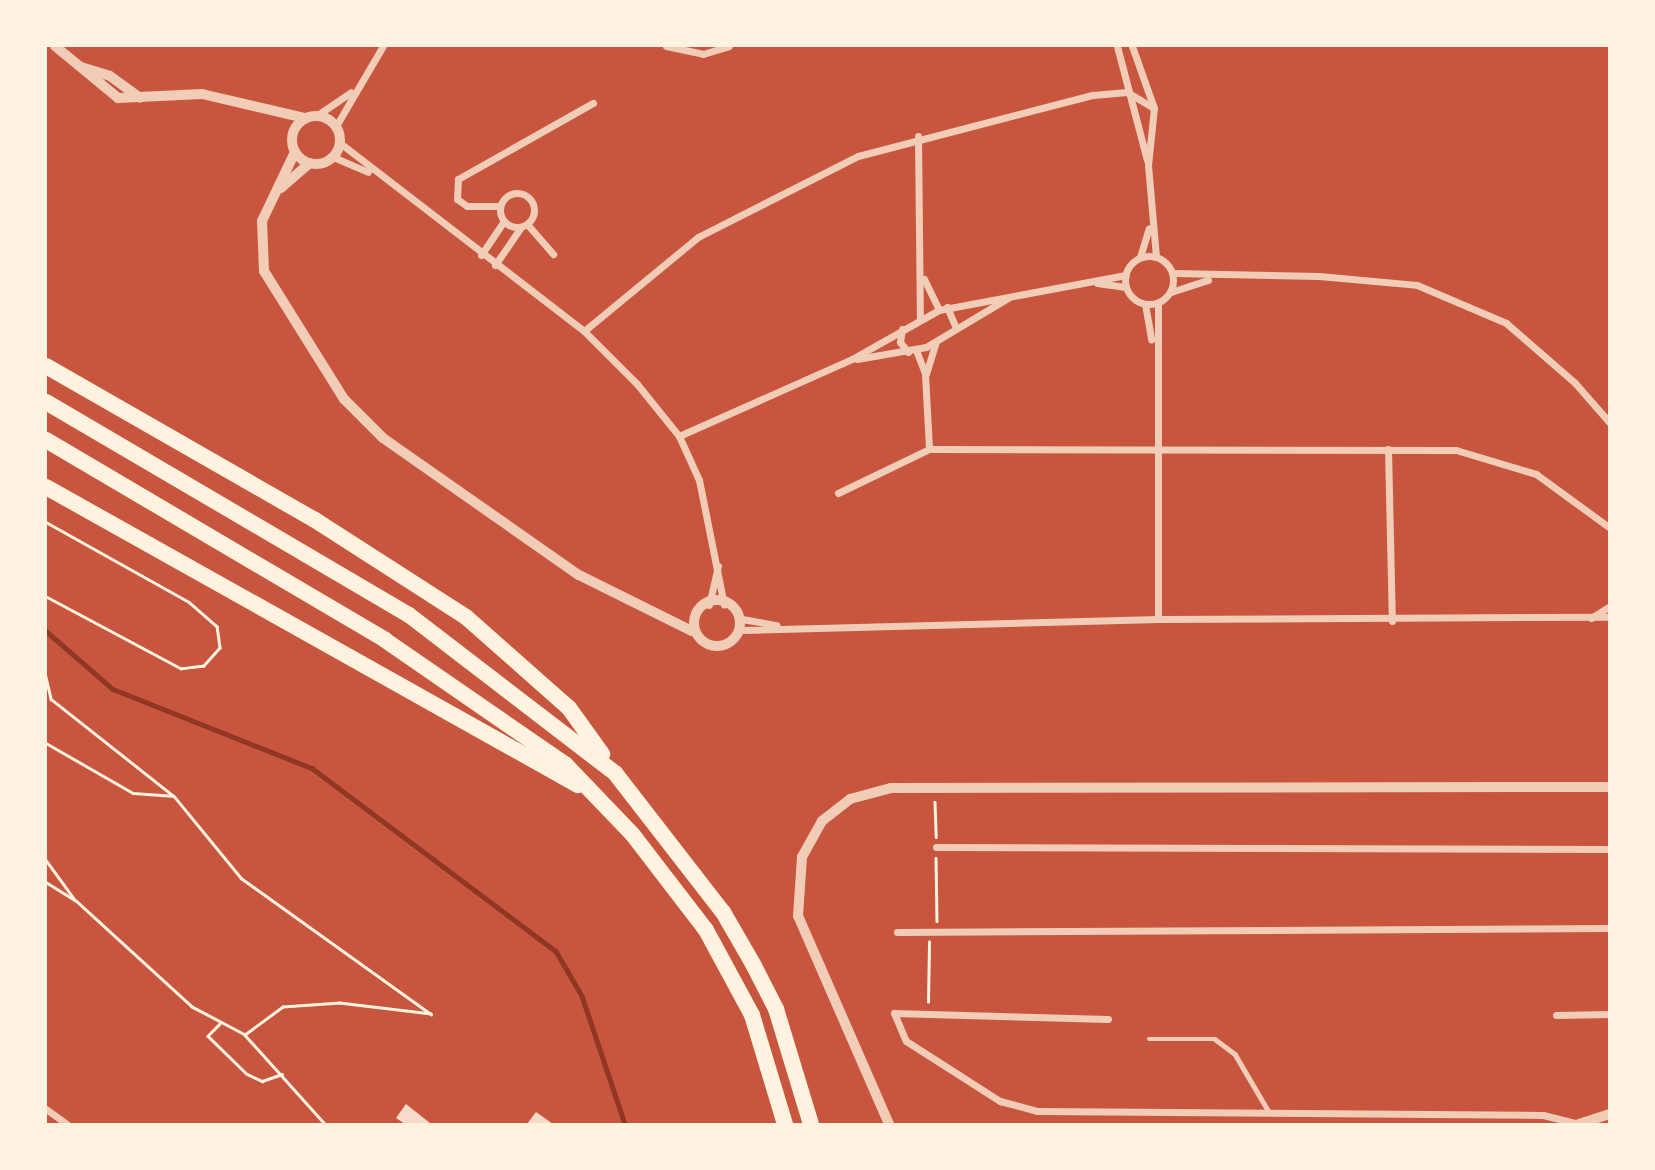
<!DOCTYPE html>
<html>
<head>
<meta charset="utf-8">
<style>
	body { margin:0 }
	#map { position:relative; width:1655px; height:1170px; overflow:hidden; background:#c8553d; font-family:Ubuntu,sans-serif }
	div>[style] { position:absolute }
	.stream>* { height:4.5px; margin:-2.25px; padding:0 2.25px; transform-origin:2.25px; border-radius:2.25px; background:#8f3625 }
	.building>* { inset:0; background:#f7dbc8 }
	.path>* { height:2.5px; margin:-1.25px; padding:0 1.25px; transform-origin:1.25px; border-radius:1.25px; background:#fff3e0 }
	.service>* { height:4.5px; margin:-2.25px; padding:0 2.25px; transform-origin:2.25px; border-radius:2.25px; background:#f1ccb7 }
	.minor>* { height:7px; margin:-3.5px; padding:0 3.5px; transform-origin:3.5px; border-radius:3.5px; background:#f1ccb7 }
	.minor>.ring { margin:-3.5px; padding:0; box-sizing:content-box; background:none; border:7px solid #f1ccb7; border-radius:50% }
	.tertiary>* { height:10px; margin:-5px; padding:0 5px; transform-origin:5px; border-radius:5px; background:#f1ccb7 }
	.tertiary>.ring { margin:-5px; padding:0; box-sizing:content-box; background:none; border:10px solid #f1ccb7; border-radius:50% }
	.motorway>* { height:16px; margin:-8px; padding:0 8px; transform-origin:8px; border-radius:8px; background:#fff3e0 }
	span { translate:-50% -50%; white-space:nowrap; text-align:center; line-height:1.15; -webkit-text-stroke:7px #fff3e0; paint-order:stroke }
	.frame { position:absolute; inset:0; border:47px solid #fff3e0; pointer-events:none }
</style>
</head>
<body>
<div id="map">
	<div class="stream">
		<div style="left:46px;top:631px;width:89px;rotate:40.9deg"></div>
		<div style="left:113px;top:689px;width:214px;rotate:21.7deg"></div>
		<div style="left:312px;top:768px;width:305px;rotate:36.9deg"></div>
		<div style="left:556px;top:951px;width:52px;rotate:60deg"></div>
		<div style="left:582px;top:996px;width:135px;rotate:71.4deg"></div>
	</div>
	<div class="building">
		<div style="clip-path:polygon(406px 1104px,430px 1123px,405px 1124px,396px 1118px)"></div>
		<div style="clip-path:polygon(536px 1112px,553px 1124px,527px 1124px)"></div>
	</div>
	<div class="path">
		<div style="left:46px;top:522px;width:164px;rotate:29.2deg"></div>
		<div style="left:189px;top:602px;width:37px;rotate:41deg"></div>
		<div style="left:217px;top:626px;width:22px;rotate:82deg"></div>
		<div style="left:220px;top:648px;width:24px;rotate:132deg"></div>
		<div style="left:204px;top:666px;width:23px;rotate:173deg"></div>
		<div style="left:181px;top:669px;width:153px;rotate:-151.9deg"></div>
		<div style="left:46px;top:677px;width:23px;rotate:77deg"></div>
		<div style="left:51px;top:699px;width:157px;rotate:38.3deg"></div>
		<div style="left:174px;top:796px;width:106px;rotate:50.7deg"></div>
		<div style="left:241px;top:878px;width:234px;rotate:35.6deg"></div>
		<div style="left:431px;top:1014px;width:92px;rotate:-173.1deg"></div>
		<div style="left:340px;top:1003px;width:57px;rotate:176deg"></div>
		<div style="left:283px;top:1007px;width:47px;rotate:143.6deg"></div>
		<div style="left:245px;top:1035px;width:60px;rotate:-152.2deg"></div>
		<div style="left:192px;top:1007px;width:156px;rotate:-137.6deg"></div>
		<div style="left:77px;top:902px;width:36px;rotate:-148deg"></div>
		<div style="left:46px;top:743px;width:100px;rotate:29.9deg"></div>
		<div style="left:133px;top:793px;width:39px;rotate:4deg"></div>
		<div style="left:935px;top:802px;width:35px;rotate:88deg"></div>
		<div style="left:936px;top:858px;width:63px;rotate:89.1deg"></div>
		<div style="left:46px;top:860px;width:49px;rotate:54.1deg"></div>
		<div style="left:928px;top:1002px;width:60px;rotate:-89deg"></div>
		<div style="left:220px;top:1024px;width:17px;rotate:135deg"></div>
		<div style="left:208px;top:1036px;width:54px;rotate:44.3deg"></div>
		<div style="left:247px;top:1074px;width:17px;rotate:25deg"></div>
		<div style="left:262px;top:1081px;width:21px;rotate:-19deg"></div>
		<div style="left:245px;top:1035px;width:120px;rotate:48deg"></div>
	</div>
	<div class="service">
		<div style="left:1149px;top:1039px;width:66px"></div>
		<div style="left:1215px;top:1039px;width:25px;rotate:37deg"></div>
		<div style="left:1235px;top:1054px;width:67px;rotate:59.6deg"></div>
	</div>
	<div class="minor">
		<div style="left:666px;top:46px;width:38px;rotate:12deg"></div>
		<div style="left:703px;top:54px;width:27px;rotate:-17deg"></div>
		<div style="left:1117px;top:46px;width:118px;rotate:75.3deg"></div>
		<div style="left:1132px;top:46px;width:66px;rotate:70.5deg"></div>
		<div style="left:1154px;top:108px;width:57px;rotate:96deg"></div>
		<div style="left:1148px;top:165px;width:92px;rotate:85deg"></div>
		<div style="left:316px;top:116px;width:42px;rotate:-34.4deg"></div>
		<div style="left:336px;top:126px;width:93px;rotate:-59.6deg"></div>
		<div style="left:918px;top:136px;width:182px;rotate:89.4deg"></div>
		<div style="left:340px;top:143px;width:308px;rotate:37.6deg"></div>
		<div style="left:584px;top:331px;width:75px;rotate:45deg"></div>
		<div style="left:637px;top:384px;width:67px;rotate:51.1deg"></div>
		<div style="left:679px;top:436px;width:48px;rotate:65.6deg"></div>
		<div style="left:699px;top:480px;width:127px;rotate:78.7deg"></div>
		<div style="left:333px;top:157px;width:38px;rotate:23deg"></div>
		<div class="ring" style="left:500px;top:193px;width:27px;height:27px"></div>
		<div style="left:500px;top:206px;width:33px;rotate:180deg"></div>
		<div style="left:467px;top:206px;width:12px;rotate:-145deg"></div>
		<div style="left:457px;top:199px;width:20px;rotate:-87deg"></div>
		<div style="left:458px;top:179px;width:155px;rotate:-29.4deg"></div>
		<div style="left:527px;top:224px;width:40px;rotate:49deg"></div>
		<div style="left:481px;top:255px;width:41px;rotate:-55.9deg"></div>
		<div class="ring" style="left:1125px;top:256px;width:41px;height:41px"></div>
		<div style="left:1140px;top:257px;width:30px;rotate:-73deg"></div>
		<div style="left:495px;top:265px;width:46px;rotate:-55.6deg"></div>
		<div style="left:1173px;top:273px;width:146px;rotate:1.2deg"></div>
		<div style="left:1319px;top:276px;width:98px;rotate:5.2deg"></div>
		<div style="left:1417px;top:285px;width:97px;rotate:23.1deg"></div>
		<div style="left:1506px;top:323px;width:91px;rotate:41deg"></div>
		<div style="left:1575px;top:383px;width:53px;rotate:48.8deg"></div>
		<div style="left:924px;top:279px;width:34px;rotate:64deg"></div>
		<div style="left:1097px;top:283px;width:29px;rotate:8deg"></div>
		<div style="left:1171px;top:292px;width:39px;rotate:-18deg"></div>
		<div style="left:1158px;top:303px;width:316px;rotate:90deg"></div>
		<div style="left:1145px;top:304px;width:36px;rotate:80deg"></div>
		<div style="left:947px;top:307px;width:23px;rotate:67deg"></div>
		<div style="left:902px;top:329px;width:13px;rotate:99deg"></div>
		<div style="left:900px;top:342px;width:13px;rotate:51deg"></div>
		<div style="left:584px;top:331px;width:148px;rotate:-39.5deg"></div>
		<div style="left:698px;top:237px;width:179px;rotate:-26.9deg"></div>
		<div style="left:858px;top:156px;width:243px;rotate:-14.6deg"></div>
		<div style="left:1093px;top:95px;width:34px;rotate:-5deg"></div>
		<div style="left:1127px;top:92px;width:31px;rotate:31deg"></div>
		<div style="left:916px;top:350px;width:26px;rotate:69deg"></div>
		<div style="left:925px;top:374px;width:75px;rotate:86.9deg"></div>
		<div style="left:857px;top:359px;width:70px;rotate:-9.9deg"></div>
		<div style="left:926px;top:347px;width:96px;rotate:-30.9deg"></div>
		<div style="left:926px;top:374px;width:34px;rotate:-73deg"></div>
		<div style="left:679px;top:436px;width:189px;rotate:-24deg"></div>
		<div style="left:852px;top:359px;width:100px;rotate:-29.4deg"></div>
		<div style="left:939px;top:310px;width:190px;rotate:-10.6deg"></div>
		<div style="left:1388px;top:449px;width:172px;rotate:88.7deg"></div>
		<div style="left:838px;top:493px;width:101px;rotate:-25.8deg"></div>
		<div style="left:929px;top:449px;width:527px;rotate:0.11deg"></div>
		<div style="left:1456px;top:450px;width:84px;rotate:16.7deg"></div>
		<div style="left:1536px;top:474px;width:92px;rotate:36.1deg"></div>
		<div style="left:709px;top:605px;width:40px;rotate:-77deg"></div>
		<div style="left:1591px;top:618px;width:22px;rotate:-32deg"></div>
		<div style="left:742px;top:619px;width:35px;rotate:10deg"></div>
		<div style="left:742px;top:630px;width:416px;rotate:-1.5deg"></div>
		<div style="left:1158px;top:619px;width:452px;rotate:-0.3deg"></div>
		<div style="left:936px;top:847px;width:674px;rotate:0.17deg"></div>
		<div style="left:897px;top:932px;width:713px;rotate:-0.32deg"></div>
		<div style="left:1556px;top:1015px;width:54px;rotate:-1.1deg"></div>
		<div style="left:1108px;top:1019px;width:214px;rotate:-178.4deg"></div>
		<div style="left:894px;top:1013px;width:30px;rotate:67deg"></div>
		<div style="left:906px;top:1041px;width:112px;rotate:32.6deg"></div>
		<div style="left:1000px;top:1101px;width:38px;rotate:15deg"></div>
		<div style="left:1037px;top:1111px;width:506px;rotate:0.45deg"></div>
		<div style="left:1543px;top:1115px;width:38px;rotate:14deg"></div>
		<div style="left:46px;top:1109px;width:26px;rotate:36deg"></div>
	</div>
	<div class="tertiary">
		<div style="left:55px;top:46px;width:82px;rotate:39.5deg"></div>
		<div style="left:118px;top:98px;width:84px;rotate:-2.7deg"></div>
		<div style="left:202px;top:94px;width:106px;rotate:13.1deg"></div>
		<div style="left:81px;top:67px;width:30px;rotate:17deg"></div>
		<div style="left:110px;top:76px;width:37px;rotate:36deg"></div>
		<div class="ring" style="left:292px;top:116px;width:38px;height:38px"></div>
		<div style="left:295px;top:152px;width:76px;rotate:115.6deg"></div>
		<div style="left:262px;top:221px;width:50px;rotate:87.7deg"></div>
		<div style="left:264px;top:271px;width:151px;rotate:58deg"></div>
		<div style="left:344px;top:399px;width:55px;rotate:45deg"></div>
		<div style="left:383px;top:438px;width:239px;rotate:35deg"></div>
		<div style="left:579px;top:575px;width:126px;rotate:26.4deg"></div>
		<div style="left:281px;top:188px;width:38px;rotate:-41deg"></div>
		<div class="ring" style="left:694px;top:600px;width:36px;height:36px"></div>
		<div style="left:889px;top:1124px;width:227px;rotate:-113.6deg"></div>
		<div style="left:798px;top:916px;width:59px;rotate:-86.1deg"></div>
		<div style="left:802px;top:857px;width:41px;rotate:-60.9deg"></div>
		<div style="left:822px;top:821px;width:36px;rotate:-38deg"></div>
		<div style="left:850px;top:799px;width:42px;rotate:-15deg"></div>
		<div style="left:891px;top:788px;width:719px;rotate:-0.08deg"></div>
		<div style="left:1579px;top:1124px;width:33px;rotate:-18deg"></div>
	</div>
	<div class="motorway">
		<div style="left:46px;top:366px;width:310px;rotate:29.8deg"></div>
		<div style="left:315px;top:520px;width:179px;rotate:32.7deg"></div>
		<div style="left:466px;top:617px;width:137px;rotate:41.5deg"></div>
		<div style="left:569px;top:708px;width:57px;rotate:54.3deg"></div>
		<div style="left:46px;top:402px;width:421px;rotate:30.4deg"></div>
		<div style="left:409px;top:615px;width:260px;rotate:37.5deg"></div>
		<div style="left:615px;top:773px;width:176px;rotate:52.2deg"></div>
		<div style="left:723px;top:912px;width:60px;rotate:60deg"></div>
		<div style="left:753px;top:964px;width:51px;rotate:62.9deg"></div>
		<div style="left:776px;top:1009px;width:120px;rotate:73.1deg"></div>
		<div style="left:46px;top:440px;width:394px;rotate:30.5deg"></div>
		<div style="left:385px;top:640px;width:219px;rotate:34.6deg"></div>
		<div style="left:565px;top:764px;width:98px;rotate:46.2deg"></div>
		<div style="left:633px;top:835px;width:120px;rotate:52.5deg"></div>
		<div style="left:706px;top:930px;width:97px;rotate:61.6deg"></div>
		<div style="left:752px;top:1015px;width:114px;rotate:73.2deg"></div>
		<div style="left:46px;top:487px;width:610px;rotate:29.26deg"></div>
	</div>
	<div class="frame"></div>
</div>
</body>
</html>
